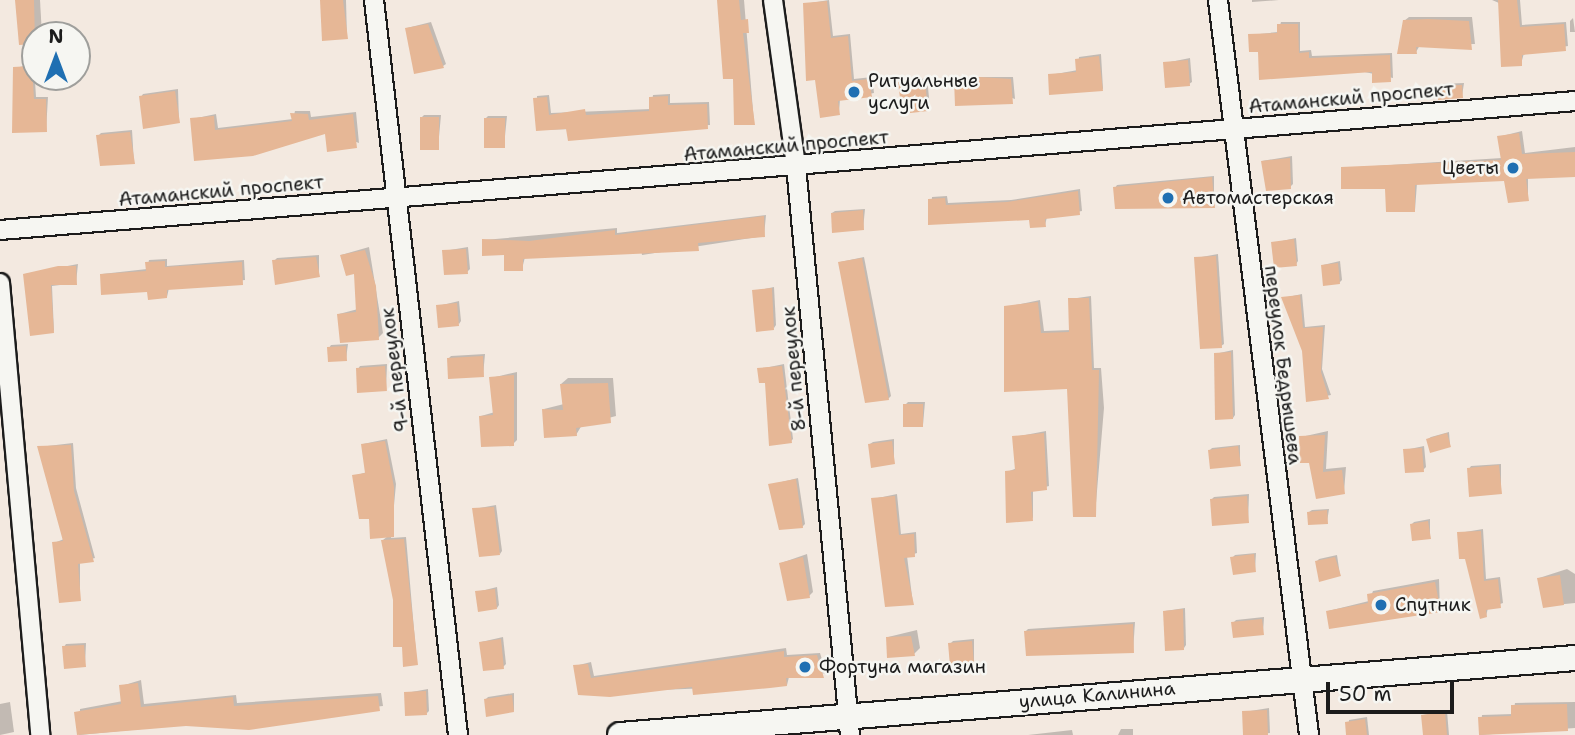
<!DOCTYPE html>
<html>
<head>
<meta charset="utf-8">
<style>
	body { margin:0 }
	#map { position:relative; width:1575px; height:735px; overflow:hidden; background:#f3e9e0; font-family:"Shantell Sans",sans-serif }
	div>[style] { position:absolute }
	.shadow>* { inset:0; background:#0003 }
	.building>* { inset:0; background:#e6b796 }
	.roads { filter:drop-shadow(2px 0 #1c1c1c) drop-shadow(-2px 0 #1c1c1c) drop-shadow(0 2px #1c1c1c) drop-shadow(0 -2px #1c1c1c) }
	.street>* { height:18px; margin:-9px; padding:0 9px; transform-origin:9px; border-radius:9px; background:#f6f6f2 }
	.secondary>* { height:24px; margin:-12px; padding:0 12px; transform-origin:12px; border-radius:12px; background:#f6f6f2 }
	.dots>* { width:19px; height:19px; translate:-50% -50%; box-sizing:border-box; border:4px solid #f6f6f2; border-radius:50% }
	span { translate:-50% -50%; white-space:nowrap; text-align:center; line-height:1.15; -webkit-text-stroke:5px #f6f6f2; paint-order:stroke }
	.poi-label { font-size:19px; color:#1c1c1c }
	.left { translate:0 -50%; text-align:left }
	.right { translate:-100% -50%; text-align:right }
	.street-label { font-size:19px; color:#1c1c1c }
	.north { position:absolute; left:21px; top:21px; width:70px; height:70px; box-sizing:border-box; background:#f6f6f2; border:2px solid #9f9f9c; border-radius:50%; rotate:0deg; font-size:19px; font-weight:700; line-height:28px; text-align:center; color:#1c1c1c }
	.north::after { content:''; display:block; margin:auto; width:24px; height:32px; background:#1f6fb2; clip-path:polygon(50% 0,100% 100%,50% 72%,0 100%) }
	.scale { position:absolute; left:1326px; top:682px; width:128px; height:32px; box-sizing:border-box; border:4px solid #1c1c1c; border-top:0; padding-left:9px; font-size:21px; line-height:24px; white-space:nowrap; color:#1c1c1c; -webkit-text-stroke:5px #f6f6f2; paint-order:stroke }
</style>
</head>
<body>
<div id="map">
	<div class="shadow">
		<div style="clip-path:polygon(17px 0,40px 0,42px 35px,35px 42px,21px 43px)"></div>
		<div style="clip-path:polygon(320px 0,346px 0,347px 37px)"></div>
		<div style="clip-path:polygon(718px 0,744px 0,754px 123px,735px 77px)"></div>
		<div style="clip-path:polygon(829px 0,833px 36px,850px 34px,854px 79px,872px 77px,874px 93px,840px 99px,839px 113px,805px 4px)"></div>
		<div style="clip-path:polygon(1252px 0,1279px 0,1252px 2px)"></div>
		<div style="clip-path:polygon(1492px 0,1520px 0,1522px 25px,1566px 22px,1568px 46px,1524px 53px,1521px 64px,1499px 3px)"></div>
		<div style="clip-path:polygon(1409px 17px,1472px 17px,1475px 44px,1420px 45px,1416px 52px,1404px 21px)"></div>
		<div style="clip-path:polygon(1573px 18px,1575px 32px,1570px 32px,1570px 21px)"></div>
		<div style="clip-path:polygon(431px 22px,446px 64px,443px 66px,407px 28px)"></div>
		<div style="clip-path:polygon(1281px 22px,1300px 22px,1300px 51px,1311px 50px,1312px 56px,1392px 53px,1393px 78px,1260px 50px,1250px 35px,1278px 32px)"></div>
		<div style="clip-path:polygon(1101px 54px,1103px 89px,1050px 75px,1078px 70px,1079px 57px)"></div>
		<div style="clip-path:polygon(1190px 58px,1192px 82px,1189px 84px,1165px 63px)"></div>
		<div style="clip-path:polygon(34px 64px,36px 97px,48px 97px,46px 131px,15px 68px)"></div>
		<div style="clip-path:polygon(958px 77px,1013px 77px,1015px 99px,955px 79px)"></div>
		<div style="clip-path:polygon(927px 78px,930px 107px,927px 109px,900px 83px)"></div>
		<div style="clip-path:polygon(1464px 83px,1462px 96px,1439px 87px,1442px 84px)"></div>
		<div style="clip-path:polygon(178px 89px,179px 122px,141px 97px,143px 94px)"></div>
		<div style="clip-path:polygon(670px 94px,670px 103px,709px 102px,710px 125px,538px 130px,537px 96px,549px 95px,551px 113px,651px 109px,653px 95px)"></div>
		<div style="clip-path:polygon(295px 111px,310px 111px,311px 117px,356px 112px,359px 143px,326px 131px,253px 155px,192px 119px,216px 114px,218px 128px,293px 119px)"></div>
		<div style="clip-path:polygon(424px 115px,441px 115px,438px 148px,421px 118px)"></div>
		<div style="clip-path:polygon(488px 116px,507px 116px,504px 146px,485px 119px)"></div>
		<div style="clip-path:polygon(132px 130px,134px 163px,98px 136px,101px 133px)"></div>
		<div style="clip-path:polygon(1522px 131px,1525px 153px,1575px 147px,1575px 176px,1528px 177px,1528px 199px,1506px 179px,1417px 183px,1415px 210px,1387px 187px,1343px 168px,1502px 158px,1498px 137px)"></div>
		<div style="clip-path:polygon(1292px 156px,1293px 184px,1290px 187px,1262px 161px)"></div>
		<div style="clip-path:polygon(1214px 176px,1214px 206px,1115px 188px,1117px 185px)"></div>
		<div style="clip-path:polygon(1080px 189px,1082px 211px,1047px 217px,1045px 225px,1031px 218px,930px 223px,932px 197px,947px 196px,948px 203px,1011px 200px)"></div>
		<div style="clip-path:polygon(865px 209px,863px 229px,832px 213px,835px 211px)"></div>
		<div style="clip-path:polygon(766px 215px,764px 236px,642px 255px,641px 249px,525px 257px,522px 269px,484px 240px,617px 228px,617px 233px)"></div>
		<div style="clip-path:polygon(1296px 238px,1298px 261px,1296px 264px,1273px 243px)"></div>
		<div style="clip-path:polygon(369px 247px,383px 333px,378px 338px,339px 314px,358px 309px,355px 272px,341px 255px)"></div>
		<div style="clip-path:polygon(468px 247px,470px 269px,467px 272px,444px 251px)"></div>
		<div style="clip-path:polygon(1218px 254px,1224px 344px,1221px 346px,1196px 258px)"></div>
		<div style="clip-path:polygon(319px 255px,319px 275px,274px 261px,277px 258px)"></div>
		<div style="clip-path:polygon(864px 257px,891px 396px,888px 399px,840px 262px)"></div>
		<div style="clip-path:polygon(167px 259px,167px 266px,244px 260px,245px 280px,169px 288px,167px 297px,102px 274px,147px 269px,149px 260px)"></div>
		<div style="clip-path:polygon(1340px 261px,1342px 280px,1339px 283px,1323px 265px)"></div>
		<div style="clip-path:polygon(78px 264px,76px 283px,52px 286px,54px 332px,25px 274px)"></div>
		<div style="clip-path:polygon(774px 287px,776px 325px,774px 328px,754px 291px)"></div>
		<div style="clip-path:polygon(1302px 294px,1305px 327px,1325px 325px,1322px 369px,1331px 395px,1307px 400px,1303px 350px,1283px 298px)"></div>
		<div style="clip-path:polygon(1091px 296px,1094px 368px,1101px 368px,1104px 408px,1095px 515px,1069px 388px,1006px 307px,1040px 300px,1044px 331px,1071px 330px,1070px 299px)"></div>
		<div style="clip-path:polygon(459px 301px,461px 321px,459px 324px,438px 306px)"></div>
		<div style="clip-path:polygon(348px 344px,346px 359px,329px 348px,331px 345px)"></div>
		<div style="clip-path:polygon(1233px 350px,1235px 415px,1233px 418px,1215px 354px)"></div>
		<div style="clip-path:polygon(485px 354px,483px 376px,448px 359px,451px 356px)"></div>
		<div style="clip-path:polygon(387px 364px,386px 390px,358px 369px,360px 366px)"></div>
		<div style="clip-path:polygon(784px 364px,793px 439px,791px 441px,759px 369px)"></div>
		<div style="clip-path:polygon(517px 372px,517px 440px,513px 444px,481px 416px,495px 412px,491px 378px)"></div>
		<div style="clip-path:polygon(568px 378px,613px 378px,616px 416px,582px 425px,576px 435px,544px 409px,564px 404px,561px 384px)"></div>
		<div style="clip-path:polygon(908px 402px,925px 402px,923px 425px,905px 405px)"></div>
		<div style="clip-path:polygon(1046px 431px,1049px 486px,1033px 490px,1033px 519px,1007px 472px,1017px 468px,1014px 437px)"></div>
		<div style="clip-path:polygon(1328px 431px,1326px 469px,1346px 467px,1344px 492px,1311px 461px,1301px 437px)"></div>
		<div style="clip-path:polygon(1449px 432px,1450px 445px,1428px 439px,1431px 437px)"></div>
		<div style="clip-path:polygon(387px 439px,396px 484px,391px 538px,406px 537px,417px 664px,395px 600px,383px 540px,388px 536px,371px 518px,354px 476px,367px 472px,363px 444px)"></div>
		<div style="clip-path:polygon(894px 439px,894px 463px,870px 444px,873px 442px)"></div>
		<div style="clip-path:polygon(73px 443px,76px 488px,95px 558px,80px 562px,80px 600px,54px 543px,64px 539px,39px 447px)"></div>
		<div style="clip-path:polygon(1240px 445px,1240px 464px,1210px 450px,1212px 448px)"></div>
		<div style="clip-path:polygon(1424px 446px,1426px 467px,1423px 470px,1405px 450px)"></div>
		<div style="clip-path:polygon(1501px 464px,1501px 493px,1469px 469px,1471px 466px)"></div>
		<div style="clip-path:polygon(798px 478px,805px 524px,802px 527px,770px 485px)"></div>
		<div style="clip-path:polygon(897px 494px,901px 534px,916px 532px,917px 553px,907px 556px,913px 604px,873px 499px)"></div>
		<div style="clip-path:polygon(1249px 494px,1248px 522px,1212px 499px,1214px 497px)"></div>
		<div style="clip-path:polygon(496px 505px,502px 551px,500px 554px,474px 509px)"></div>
		<div style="clip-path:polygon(1329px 509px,1327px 522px,1309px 512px,1312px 510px)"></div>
		<div style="clip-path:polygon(1430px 519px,1430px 537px,1411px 525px,1414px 522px)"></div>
		<div style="clip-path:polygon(1483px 529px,1486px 579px,1500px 577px,1503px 603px,1488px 608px,1486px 616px,1459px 533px)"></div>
		<div style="clip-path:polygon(1256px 553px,1255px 570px,1232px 558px,1235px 555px)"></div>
		<div style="clip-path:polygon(807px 554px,813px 592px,809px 596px,781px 563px)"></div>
		<div style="clip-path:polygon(1337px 555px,1340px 575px,1317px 561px,1319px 559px)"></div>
		<div style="clip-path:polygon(1567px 569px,1575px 574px,1575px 603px,1545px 606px,1539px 578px)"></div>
		<div style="clip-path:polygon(1439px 579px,1440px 611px,1328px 611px,1369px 601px,1373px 591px)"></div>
		<div style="clip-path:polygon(497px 587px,499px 605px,497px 608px,477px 592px)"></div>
		<div style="clip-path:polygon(1185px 608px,1186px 645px,1184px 648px,1165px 611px)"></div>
		<div style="clip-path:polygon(1264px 617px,1263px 633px,1233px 623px,1236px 620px)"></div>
		<div style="clip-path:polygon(1135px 622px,1133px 651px,1026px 631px,1028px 629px)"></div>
		<div style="clip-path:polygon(917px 630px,920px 648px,914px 654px,888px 637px)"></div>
		<div style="clip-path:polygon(503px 637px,506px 664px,503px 667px,481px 642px)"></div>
		<div style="clip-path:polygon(974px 639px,974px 662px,950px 644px,953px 641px)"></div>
		<div style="clip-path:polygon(86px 643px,85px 665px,64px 647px,66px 644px)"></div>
		<div style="clip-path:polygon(786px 648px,787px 655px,820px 653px,826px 673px,789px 677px,787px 685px,579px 693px,575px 666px,591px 662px,594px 676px)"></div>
		<div style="clip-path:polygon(141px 680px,144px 704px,236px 695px,237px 703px,381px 693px,383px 706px,79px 735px,80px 709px,123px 701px,121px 686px)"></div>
		<div style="clip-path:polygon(428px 689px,429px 711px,427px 713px,406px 693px)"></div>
		<div style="clip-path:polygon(514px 693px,514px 711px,486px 699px,488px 697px)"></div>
		<div style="clip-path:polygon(10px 702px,14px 732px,0 735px,0 704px)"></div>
		<div style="clip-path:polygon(1575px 702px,1575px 728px,1480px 735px,1482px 715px,1513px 714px,1515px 703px)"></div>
		<div style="clip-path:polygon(1269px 708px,1270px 733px,1244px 735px,1244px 712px)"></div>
		<div style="clip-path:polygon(1447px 711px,1449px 735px,1425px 735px,1423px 715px)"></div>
		<div style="clip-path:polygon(1367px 717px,1369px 735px,1348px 735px,1349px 720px)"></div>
		<div style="clip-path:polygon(1121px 729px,1133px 729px,1133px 735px,1118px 735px)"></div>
		<div style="clip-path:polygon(1072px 730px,1073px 735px,1028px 735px)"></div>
	</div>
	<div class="building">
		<div style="clip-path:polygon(15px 0,34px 0,35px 44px,19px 45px)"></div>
		<div style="clip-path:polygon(320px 0,343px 0,348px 39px,322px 41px)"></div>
		<div style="clip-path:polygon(717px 0,739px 0,741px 20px,748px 19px,749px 33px,743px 33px,755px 125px,734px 125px,733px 79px,723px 79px)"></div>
		<div style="clip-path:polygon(1498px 0,1517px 0,1520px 27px,1564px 24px,1566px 51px,1522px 55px,1522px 66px,1501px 67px)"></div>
		<div style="clip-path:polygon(827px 1px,831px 38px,848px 36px,852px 81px,869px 79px,872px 97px,838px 101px,840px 115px,820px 118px,815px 80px,806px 81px,803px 3px)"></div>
		<div style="clip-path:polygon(1428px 19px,1469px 21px,1472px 50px,1416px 47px,1417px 54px,1397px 54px,1403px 20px)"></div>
		<div style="clip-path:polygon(428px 24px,444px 68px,414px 74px,405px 28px)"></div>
		<div style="clip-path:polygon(1277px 24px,1298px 24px,1299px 53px,1309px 52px,1309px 58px,1390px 55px,1391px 82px,1372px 83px,1372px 72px,1259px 80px,1258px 52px,1249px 52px,1248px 34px,1277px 33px)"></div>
		<div style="clip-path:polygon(1099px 56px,1103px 91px,1049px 95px,1048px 74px,1076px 72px,1075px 59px)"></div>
		<div style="clip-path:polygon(1188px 60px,1190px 86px,1165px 88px,1163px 62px)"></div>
		<div style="clip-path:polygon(32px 66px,34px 99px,46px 99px,47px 132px,12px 133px,13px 67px)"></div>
		<div style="clip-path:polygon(979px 77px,1011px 79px,1013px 104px,955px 106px,954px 79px)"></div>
		<div style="clip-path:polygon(925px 80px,928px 111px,902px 114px,898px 82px)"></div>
		<div style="clip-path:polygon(1462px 85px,1463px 98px,1438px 100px,1437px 86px)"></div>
		<div style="clip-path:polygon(175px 91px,180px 123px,143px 129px,139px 96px)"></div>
		<div style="clip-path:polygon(668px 96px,668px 105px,707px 104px,708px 129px,568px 141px,566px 129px,536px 131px,533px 98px,547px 97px,549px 115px,585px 109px,586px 115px,649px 111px,649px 97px)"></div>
		<div style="clip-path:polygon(290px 113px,308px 114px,309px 120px,353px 114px,357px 148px,327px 152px,325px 134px,253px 156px,194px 161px,190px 118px,214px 116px,215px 130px,292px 121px)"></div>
		<div style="clip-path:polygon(420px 117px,439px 117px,439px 150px,420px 150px)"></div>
		<div style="clip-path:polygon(484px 118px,505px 118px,505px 148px,484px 148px)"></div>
		<div style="clip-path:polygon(130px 132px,135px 164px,100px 166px,96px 135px)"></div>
		<div style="clip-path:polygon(1519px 133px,1522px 154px,1575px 152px,1575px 177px,1526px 179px,1529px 201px,1508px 203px,1504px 181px,1415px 185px,1415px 212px,1386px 212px,1385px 189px,1341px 189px,1341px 167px,1501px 160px,1497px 136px)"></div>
		<div style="clip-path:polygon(1290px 158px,1291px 189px,1266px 191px,1261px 161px)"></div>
		<div style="clip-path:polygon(1212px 177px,1215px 208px,1115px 209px,1113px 187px)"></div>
		<div style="clip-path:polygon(1078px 191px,1080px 215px,1045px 219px,1046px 227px,1030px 228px,1029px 220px,928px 225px,928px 199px,945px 198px,946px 205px,1007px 202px)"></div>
		<div style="clip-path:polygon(863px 210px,864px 230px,832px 233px,831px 213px)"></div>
		<div style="clip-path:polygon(764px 216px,765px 237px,698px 243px,699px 251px,523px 259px,523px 271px,504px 271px,504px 255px,482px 256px,482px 239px,529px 241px,615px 230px,615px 235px)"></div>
		<div style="clip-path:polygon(1294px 239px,1297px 266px,1274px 268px,1271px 242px)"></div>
		<div style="clip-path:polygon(466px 249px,468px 274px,444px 275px,442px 250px)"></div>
		<div style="clip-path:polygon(365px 250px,376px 286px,379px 340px,340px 343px,337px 314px,356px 312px,354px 274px,346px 276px,340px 255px)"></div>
		<div style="clip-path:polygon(1216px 256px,1222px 348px,1200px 349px,1194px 257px)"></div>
		<div style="clip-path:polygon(316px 257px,320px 277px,275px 285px,272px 260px)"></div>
		<div style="clip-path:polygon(862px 258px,889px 400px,865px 403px,838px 262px)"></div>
		<div style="clip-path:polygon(165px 261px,165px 267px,242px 262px,243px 285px,167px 290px,167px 298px,148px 300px,147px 292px,101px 295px,100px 274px,146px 271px,145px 262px)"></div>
		<div style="clip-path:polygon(1338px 263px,1340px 284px,1323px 286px,1321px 265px)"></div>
		<div style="clip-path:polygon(58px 266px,76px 266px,77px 285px,51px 285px,54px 333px,30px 336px,23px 274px)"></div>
		<div style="clip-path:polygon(772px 288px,774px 330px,756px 332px,752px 290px)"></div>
		<div style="clip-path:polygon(1300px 295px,1303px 328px,1323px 327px,1321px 372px,1329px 399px,1306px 402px,1302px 351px,1281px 297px)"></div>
		<div style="clip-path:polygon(1068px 298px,1089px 298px,1092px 370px,1099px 370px,1096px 517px,1073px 517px,1067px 389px,1004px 392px,1004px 306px,1038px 302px,1041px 333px,1069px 332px)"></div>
		<div style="clip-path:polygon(457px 303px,459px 326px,438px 328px,436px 305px)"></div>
		<div style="clip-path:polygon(346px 346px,347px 361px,328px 362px,327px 347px)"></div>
		<div style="clip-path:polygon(1231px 352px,1233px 419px,1215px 420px,1214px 353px)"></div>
		<div style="clip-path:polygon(483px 356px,484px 377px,448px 379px,447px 358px)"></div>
		<div style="clip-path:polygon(385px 366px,387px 391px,357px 393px,356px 368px)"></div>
		<div style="clip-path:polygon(782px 366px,792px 443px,769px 446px,765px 383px,759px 383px,757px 368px)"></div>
		<div style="clip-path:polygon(514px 375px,514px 446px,481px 447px,479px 416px,493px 415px,489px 377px)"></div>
		<div style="clip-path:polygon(608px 383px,611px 423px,576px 428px,577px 436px,544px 438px,542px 409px,563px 410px,560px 384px)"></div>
		<div style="clip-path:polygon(903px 404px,923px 404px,923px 427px,903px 427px)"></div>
		<div style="clip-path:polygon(1044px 433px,1047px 490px,1031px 492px,1033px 521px,1006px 523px,1005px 471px,1015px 470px,1012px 436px)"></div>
		<div style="clip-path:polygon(1447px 433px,1451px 447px,1430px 453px,1426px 439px)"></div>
		<div style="clip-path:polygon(1325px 435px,1323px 472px,1342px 470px,1345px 494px,1316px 499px,1309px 463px,1300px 463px,1299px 436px)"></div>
		<div style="clip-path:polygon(385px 441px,394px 487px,394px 537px,370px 539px,369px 519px,359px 519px,352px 475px,365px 473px,361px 444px)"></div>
		<div style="clip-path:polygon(892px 441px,895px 464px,871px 468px,868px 444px)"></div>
		<div style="clip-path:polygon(71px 445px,74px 491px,94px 562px,78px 564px,81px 601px,59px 603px,52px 542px,63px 541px,37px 446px)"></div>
		<div style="clip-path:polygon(1238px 446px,1241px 466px,1210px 469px,1208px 450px)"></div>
		<div style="clip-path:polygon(1422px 448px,1424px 472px,1405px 473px,1403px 449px)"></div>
		<div style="clip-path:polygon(1499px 465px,1502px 494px,1469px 497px,1467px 468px)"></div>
		<div style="clip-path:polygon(796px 479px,803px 528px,779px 530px,768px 484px)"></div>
		<div style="clip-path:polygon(895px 496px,899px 535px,914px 534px,915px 557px,904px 558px,914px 605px,885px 607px,871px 498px)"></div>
		<div style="clip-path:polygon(1247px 496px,1249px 523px,1212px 526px,1210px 499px)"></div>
		<div style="clip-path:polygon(494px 507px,500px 555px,479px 557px,472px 508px)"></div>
		<div style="clip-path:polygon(1327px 510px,1328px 524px,1308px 525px,1307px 512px)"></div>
		<div style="clip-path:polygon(1428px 521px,1431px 539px,1412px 541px,1410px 524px)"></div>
		<div style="clip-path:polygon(1481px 531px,1484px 581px,1498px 579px,1501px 608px,1486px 610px,1487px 617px,1480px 619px,1465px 559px,1459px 559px,1457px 532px)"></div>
		<div style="clip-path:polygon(404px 539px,418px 665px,403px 667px,402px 647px,393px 647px,393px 600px,381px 540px)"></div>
		<div style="clip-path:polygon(1254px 554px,1256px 572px,1233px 575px,1230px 557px)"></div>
		<div style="clip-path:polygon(803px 557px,810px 598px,787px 601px,779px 563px)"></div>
		<div style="clip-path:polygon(1335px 557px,1341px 576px,1319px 582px,1315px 561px)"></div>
		<div style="clip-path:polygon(1560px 575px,1564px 605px,1543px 608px,1537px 578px)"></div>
		<div style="clip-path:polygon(1435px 582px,1441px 612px,1329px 629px,1326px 611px,1368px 603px,1367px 594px)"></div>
		<div style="clip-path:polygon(495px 589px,497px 609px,478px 612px,475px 591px)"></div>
		<div style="clip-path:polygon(1183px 609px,1184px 650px,1165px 651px,1163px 611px)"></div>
		<div style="clip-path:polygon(1262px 619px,1264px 635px,1233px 638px,1231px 622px)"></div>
		<div style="clip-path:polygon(1133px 624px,1134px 653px,1026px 656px,1024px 631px)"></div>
		<div style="clip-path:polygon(911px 636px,915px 656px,887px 658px,886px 637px)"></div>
		<div style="clip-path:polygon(501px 639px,504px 669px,483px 671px,479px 642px)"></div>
		<div style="clip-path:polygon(972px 641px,974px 664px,950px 666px,948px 643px)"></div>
		<div style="clip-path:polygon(84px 645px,86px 667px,64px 669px,62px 646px)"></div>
		<div style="clip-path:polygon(784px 651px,784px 657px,817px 655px,824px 678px,786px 678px,787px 686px,770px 688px,693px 695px,692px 687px,610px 697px,578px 695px,573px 665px,588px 664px,591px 678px)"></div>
		<div style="clip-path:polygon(138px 683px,141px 707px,233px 697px,234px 706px,378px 696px,380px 711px,249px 730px,186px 726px,77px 735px,74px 712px,121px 704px,119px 685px)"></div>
		<div style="clip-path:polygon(426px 691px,427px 715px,405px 716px,404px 692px)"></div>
		<div style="clip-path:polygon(512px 695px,514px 712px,486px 717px,484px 699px)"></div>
		<div style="clip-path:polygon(1567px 704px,1568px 731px,1479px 735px,1478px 717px,1511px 716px,1511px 705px)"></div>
		<div style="clip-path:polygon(1267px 710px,1268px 735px,1243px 735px,1242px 711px)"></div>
		<div style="clip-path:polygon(1445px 712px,1447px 735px,1423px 735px,1421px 715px)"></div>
		<div style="clip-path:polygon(1365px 719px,1367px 735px,1346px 735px,1345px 722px)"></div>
	</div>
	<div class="roads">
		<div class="street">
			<div style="left:374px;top:0;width:740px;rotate:83.48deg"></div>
			<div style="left:773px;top:0;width:168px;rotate:82.1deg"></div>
			<div style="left:796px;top:166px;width:572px;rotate:84.58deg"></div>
			<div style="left:1218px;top:0;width:741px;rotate:82.94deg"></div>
			<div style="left:0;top:230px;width:1580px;rotate:-4.68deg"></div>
			<div style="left:0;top:283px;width:454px;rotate:84.9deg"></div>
		</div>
		<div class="secondary">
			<div style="left:620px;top:735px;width:958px;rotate:-4.61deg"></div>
		</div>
	</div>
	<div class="dots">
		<div style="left:854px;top:92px;background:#1f6fb2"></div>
		<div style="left:1513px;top:168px;background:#1f6fb2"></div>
		<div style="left:1168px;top:198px;background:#1f6fb2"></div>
		<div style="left:1381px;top:605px;background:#1f6fb2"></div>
		<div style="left:805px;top:667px;background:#1f6fb2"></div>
	</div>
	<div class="poi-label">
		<span class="left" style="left:868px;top:92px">Ритуальные<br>услуги</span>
		<span class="right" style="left:1499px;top:168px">Цветы</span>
		<span class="left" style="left:1182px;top:198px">Автомастерская</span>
		<span class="left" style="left:1395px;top:605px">Спутник</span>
		<span class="left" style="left:819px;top:667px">Фортуна магазин</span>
	</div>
	<div class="street-label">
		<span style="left:1351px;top:98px;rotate:-5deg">Атаманский проспект</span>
		<span style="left:786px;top:146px;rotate:-5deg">Атаманский проспект</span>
		<span style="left:221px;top:191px;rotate:-5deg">Атаманский проспект</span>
		<span style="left:1283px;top:365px;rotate:83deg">переулок Бедрышева</span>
		<span style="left:794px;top:369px;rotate:-95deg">8-й переулок</span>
		<span style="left:395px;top:370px;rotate:-97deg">9-й переулок</span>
		<span style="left:1097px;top:695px;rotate:-5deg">улица Калинина</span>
	</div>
	<div class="north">N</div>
	<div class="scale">50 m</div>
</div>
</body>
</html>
